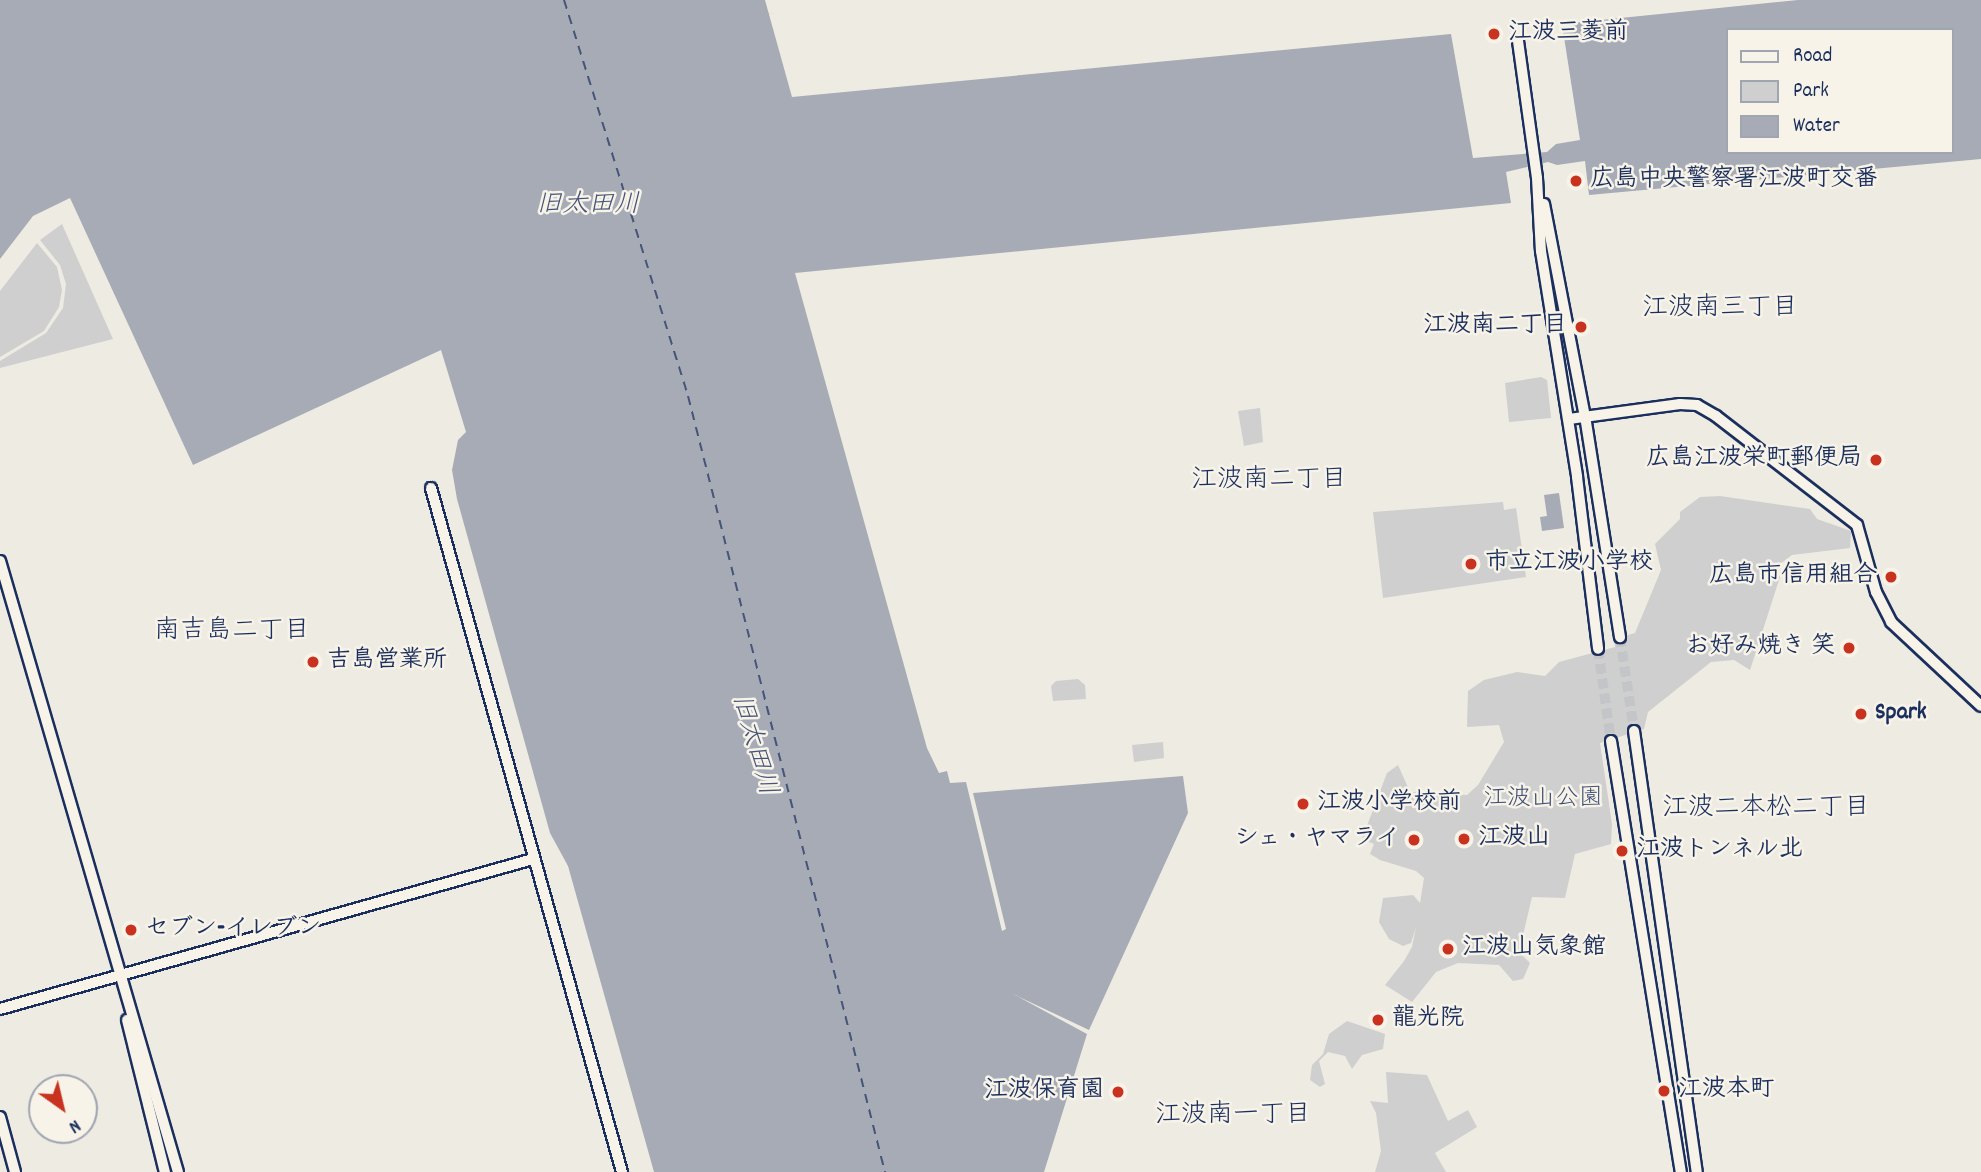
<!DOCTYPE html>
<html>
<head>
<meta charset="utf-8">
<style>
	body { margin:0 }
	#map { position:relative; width:1981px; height:1172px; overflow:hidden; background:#eeebe2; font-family:Dekko,"Klee One",sans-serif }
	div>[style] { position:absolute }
	.green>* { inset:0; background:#cfcfcf }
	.water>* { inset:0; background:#a6abb5 }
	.ferry>* { height:2px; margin-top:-1px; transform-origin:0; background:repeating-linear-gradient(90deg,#455478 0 9px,transparent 0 16px) }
	.tertiary-tunnel>* { height:10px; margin-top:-5px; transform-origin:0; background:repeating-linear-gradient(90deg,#c4c5c8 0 10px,transparent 0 15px) }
	.roads { filter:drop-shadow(2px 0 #1b2f5e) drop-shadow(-2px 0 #1b2f5e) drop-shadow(0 2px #1b2f5e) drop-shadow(0 -2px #1b2f5e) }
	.tertiary>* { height:10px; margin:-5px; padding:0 5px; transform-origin:5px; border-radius:5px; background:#f7f3e8 }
	.dots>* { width:19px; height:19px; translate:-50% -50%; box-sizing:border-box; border:4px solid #f7f3e8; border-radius:50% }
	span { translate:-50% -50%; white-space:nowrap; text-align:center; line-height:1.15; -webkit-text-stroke:5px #f7f3e8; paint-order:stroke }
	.poi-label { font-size:24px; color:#1b2f5e; font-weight:700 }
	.left { translate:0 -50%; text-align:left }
	.right { translate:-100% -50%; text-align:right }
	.park-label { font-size:24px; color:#3f4f75 }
	.water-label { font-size:26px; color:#455478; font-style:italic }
	.neighbourhood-label { font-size:26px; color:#1b2f5e }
	.legend { position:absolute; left:1726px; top:28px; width:228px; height:126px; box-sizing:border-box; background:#f7f3e8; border:2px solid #9fa5b1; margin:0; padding:9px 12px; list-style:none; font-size:21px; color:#1b2f5e }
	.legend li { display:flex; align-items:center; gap:14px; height:35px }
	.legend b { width:35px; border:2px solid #9fa5b1 }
	.north { position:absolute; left:28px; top:1074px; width:70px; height:70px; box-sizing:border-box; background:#f7f3e8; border:2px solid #9fa5b1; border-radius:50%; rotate:146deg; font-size:19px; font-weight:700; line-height:28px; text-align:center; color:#1b2f5e }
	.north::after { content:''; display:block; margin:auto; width:24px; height:32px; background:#c8321e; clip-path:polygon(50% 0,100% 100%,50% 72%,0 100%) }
</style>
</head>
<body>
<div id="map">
	<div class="green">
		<div style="clip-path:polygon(62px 224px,113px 339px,0 368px,0 361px,46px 333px,63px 308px,66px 284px,60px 265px,40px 240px)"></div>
		<div style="clip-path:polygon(37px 243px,57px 267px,62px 290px,59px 307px,44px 331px,0 357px,0 291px)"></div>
		<div style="clip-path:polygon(1541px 377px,1547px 380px,1551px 418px,1509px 422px,1505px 383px)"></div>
		<div style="clip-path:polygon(1260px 408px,1263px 442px,1244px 446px,1238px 411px)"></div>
		<div style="clip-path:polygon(1720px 496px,1810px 509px,1817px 519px,1851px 531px,1850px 548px,1792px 555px,1776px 567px,1780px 577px,1750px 670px,1734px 660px,1711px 662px,1648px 712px,1644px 729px,1600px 743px,1612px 824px,1611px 844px,1575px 854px,1565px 898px,1532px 897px,1519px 952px,1530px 963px,1523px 979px,1513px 981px,1499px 965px,1458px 963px,1436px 972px,1412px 1002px,1385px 985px,1404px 961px,1412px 947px,1416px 927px,1411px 943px,1403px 946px,1389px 939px,1379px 922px,1383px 898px,1413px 895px,1420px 903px,1424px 878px,1416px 871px,1380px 860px,1370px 854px,1374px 844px,1362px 839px,1387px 773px,1398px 765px,1410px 792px,1467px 795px,1478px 785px,1504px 742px,1499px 725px,1467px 727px,1468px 691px,1484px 680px,1517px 672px,1545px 676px,1559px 662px,1615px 647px,1614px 639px,1635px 633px,1661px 570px,1655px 544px,1680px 519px,1680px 512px,1700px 497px)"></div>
		<div style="clip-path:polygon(1503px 502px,1504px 510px,1516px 508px,1526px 577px,1383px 598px,1373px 512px)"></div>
		<div style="clip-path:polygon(1078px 679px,1085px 685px,1086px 699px,1053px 701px,1051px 686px,1056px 681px)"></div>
		<div style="clip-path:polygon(1163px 742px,1164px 758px,1134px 762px,1132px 745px)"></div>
		<div style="clip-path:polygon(1347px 1021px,1385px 1034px,1383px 1049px,1362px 1055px,1352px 1069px,1345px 1056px,1328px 1052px,1319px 1061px,1325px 1084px,1320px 1087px,1310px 1080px,1312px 1065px,1323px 1054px,1329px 1034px)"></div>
		<div style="clip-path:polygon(1386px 1072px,1427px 1075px,1448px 1121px,1468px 1110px,1477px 1127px,1435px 1153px,1446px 1172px,1375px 1172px,1381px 1151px,1376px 1113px,1370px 1101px,1388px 1103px)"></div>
	</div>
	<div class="water">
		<div style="clip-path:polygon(evenodd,0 0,765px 0,792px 97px,1451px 34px,1473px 158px,1547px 152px,1556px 144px,1580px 140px,1562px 24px,1798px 0,1981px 0,1981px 159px,1589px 195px,1585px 161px,1557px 165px,1548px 162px,1506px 172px,1511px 203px,795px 273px,927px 748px,939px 773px,947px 771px,950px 783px,966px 782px,1002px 931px,1006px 929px,973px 793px,1183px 776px,1188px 813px,1089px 1030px,1013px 994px,1087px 1034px,1044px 1172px,654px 1172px,568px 866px,550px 833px,457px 499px,452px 470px,458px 440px,466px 432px,441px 350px,193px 465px,70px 198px,33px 216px,0 259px,0 0,1727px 30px,1951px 30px,1951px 152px,1727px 152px,1727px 30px)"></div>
		<div style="clip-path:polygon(1559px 493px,1564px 528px,1542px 531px,1540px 517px,1547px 516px,1544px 495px)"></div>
	</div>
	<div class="ferry">
		<div style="left:564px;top:0;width:415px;rotate:72.6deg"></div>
		<div style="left:688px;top:396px;width:801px;rotate:75.76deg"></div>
	</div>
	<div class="tertiary-tunnel">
		<div style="left:1620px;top:637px;width:95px;rotate:81.5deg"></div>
		<div style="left:1598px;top:649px;width:93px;rotate:82deg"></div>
	</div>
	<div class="roads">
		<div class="tertiary">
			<div style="left:1518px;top:41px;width:138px;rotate:82.1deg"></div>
			<div style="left:1537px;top:178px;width:73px;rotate:86.9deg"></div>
			<div style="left:1541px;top:251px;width:229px;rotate:80.9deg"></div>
			<div style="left:1577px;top:477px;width:173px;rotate:83deg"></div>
			<div style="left:1544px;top:204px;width:216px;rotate:79.1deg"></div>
			<div style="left:1585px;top:416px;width:224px;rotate:81deg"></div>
			<div style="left:1569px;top:419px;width:112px;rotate:-7.7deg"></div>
			<div style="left:1680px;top:404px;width:17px;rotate:3deg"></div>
			<div style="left:1697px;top:405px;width:22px;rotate:30deg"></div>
			<div style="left:1716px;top:416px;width:178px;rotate:37.7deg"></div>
			<div style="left:1857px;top:525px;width:70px;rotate:74.2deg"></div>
			<div style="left:1876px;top:592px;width:34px;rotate:63deg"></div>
			<div style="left:1891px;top:622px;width:123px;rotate:43deg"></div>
			<div style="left:431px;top:488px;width:710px;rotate:74.4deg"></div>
			<div style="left:0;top:561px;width:636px;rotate:73.76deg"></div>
			<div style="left:1634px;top:731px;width:445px;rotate:81.9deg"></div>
			<div style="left:1611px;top:741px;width:437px;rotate:80.8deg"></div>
			<div style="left:0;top:1009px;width:554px;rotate:-15.72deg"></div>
			<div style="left:127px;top:1020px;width:157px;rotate:76deg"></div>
			<div style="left:0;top:1117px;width:57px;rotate:74.7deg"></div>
		</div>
	</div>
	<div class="dots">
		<div style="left:1494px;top:34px;background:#c8321e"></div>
		<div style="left:1576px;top:181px;background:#c8321e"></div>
		<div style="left:1581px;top:327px;background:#c8321e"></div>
		<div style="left:1876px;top:460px;background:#c8321e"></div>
		<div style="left:1471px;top:564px;background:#c8321e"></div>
		<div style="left:1891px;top:577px;background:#c8321e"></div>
		<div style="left:1849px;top:648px;background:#c8321e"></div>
		<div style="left:313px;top:662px;background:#c8321e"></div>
		<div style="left:1861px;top:714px;background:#c8321e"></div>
		<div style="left:1303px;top:804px;background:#c8321e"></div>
		<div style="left:1464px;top:839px;background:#c8321e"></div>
		<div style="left:1414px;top:840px;background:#c8321e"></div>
		<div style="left:1622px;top:851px;background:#c8321e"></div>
		<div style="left:131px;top:930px;background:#c8321e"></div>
		<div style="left:1448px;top:949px;background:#c8321e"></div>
		<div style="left:1378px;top:1020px;background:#c8321e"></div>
		<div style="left:1664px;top:1091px;background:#c8321e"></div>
		<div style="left:1118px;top:1092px;background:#c8321e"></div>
	</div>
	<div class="poi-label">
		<span class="left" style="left:1508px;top:34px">江波三菱前</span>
		<span class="left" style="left:1590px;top:181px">広島中央警察署江波町交番</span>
		<span class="right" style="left:1567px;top:327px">江波南二丁目</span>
		<span class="right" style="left:1862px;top:460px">広島江波栄町郵便局</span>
		<span class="left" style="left:1485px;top:564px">市立江波小学校</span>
		<span class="right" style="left:1877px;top:577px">広島市信用組合</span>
		<span class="right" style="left:1835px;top:648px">お好み焼き 笑</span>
		<span class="left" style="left:327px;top:662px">吉島営業所</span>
		<span class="left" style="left:1875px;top:714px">Spark</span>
		<span class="left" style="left:1317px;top:804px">江波小学校前</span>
		<span class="left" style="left:1478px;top:839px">江波山</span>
		<span class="right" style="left:1400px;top:840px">シェ・ヤマライ</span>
		<span class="left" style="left:1636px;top:851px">江波トンネル北</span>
		<span class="left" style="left:145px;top:930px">セブン-イレブン</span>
		<span class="left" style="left:1462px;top:949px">江波山気象館</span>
		<span class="left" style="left:1392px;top:1020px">龍光院</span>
		<span class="left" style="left:1678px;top:1091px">江波本町</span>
		<span class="right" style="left:1104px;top:1092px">江波保育園</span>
	</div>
	<div class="park-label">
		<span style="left:1543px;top:800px">江波山公園</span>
	</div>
	<div class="water-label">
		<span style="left:588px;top:206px">旧太田川</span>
		<span style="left:753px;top:745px;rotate:74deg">旧太田川</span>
	</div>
	<div class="neighbourhood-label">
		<span style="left:1720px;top:309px">江波南三丁目</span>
		<span style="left:1269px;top:481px">江波南二丁目</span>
		<span style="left:232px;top:632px">南吉島二丁目</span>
		<span style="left:1766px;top:809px">江波二本松二丁目</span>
		<span style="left:1233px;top:1116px">江波南一丁目</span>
	</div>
	<ul class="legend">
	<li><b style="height:9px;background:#f7f3e8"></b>Road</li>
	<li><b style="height:19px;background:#cfcfcf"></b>Park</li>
	<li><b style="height:19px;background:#a6abb5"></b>Water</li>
	</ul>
	<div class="north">N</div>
</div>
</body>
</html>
